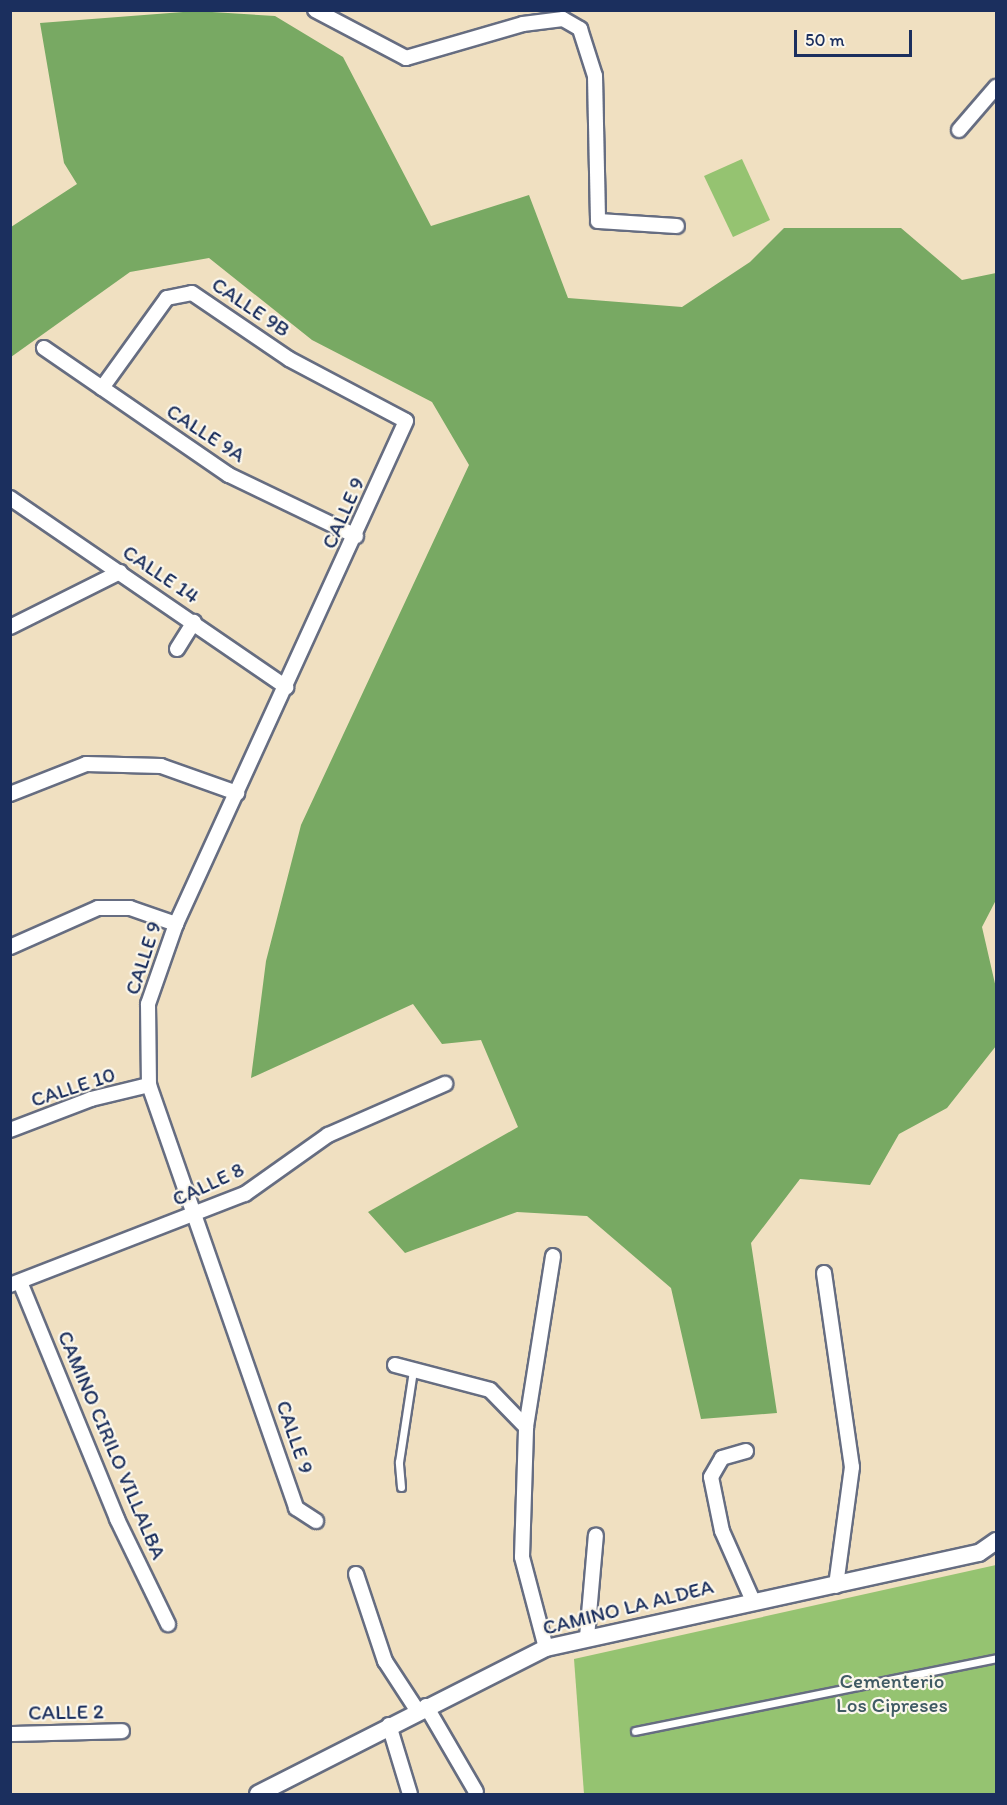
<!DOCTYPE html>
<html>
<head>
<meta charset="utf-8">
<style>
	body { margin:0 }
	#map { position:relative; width:1007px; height:1805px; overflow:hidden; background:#f0e0c1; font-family:Itim,sans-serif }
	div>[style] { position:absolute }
	.green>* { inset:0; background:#95c371 }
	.forest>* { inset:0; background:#78a963 }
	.roads { filter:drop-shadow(2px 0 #666d81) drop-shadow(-2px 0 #666d81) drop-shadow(0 2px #666d81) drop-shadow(0 -2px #666d81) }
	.service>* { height:7px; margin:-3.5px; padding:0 3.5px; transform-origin:3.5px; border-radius:3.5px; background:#fff }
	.minor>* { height:14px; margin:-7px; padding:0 7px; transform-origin:7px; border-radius:7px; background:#fff }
	.tertiary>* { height:16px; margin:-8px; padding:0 8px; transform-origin:8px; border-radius:8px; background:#fff }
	span { translate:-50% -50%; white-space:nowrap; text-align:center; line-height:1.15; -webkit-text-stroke:4.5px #fbf7ec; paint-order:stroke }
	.street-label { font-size:21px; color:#1b2f5e }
	.park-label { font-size:21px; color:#405b64 }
	.frame { position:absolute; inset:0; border:12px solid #1b2f5e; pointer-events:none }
	.scale { position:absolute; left:794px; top:30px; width:118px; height:27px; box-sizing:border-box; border:3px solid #1b2f5e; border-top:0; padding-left:8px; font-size:18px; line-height:21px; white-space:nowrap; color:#1b2f5e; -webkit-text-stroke:4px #fbf7ec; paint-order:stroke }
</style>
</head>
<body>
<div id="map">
	<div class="green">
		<div style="clip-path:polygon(742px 159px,770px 220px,733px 237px,704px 176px)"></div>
		<div style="clip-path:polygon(996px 1565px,996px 1794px,584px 1794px,574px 1659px)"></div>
	</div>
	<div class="forest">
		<div style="clip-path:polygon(196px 11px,275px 16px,343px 57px,431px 226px,529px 195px,568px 298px,682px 307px,750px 262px,784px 228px,901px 228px,962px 280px,996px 273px,996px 900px,982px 927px,996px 988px,996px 1046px,947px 1108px,899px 1134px,870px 1185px,800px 1179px,751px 1243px,777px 1413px,701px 1419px,671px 1288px,587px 1216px,517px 1212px,405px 1253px,368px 1212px,518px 1127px,481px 1040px,442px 1044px,413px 1004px,251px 1078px,266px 961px,301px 825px,469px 465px,432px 402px,312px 340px,209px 258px,130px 272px,11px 357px,11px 227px,77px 184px,64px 163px,40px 23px)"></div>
	</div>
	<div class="roads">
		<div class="service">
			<div style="left:401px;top:1487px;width:25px;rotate:-95deg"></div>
			<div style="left:399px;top:1462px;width:93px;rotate:-81.3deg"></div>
			<div style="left:635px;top:1731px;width:368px;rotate:-11.4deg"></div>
		</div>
		<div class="minor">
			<div style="left:315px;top:10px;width:103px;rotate:27.8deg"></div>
			<div style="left:406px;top:58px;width:122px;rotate:-16.2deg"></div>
			<div style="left:523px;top:24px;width:40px;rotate:-7.1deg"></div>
			<div style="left:563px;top:19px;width:20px;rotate:30deg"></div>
			<div style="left:580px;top:29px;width:49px;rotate:72.3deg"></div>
			<div style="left:595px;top:76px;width:145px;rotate:88.8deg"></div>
			<div style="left:598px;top:221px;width:79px;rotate:3.6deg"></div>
			<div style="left:959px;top:130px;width:57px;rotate:-49.3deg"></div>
			<div style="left:44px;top:348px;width:224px;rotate:34.5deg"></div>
			<div style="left:229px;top:475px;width:141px;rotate:25.7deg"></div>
			<div style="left:102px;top:388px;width:111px;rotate:-54.2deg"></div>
			<div style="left:167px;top:298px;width:25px;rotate:-11deg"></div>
			<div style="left:192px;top:293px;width:117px;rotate:34.2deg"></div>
			<div style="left:289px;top:359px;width:132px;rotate:27.9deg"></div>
			<div style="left:406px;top:421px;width:553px;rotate:114.57deg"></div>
			<div style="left:176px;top:924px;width:85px;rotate:109.3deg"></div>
			<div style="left:148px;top:1004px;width:81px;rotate:89.3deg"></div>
			<div style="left:149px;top:1085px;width:448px;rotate:70.8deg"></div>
			<div style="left:296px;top:1508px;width:24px;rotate:33deg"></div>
			<div style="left:10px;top:498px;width:335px;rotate:34.4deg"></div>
			<div style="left:10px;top:627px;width:123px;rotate:-26.6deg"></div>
			<div style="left:177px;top:649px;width:32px;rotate:-58deg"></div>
			<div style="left:10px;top:794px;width:82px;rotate:-21.5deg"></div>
			<div style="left:86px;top:764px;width:75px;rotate:1.5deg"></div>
			<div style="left:161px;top:766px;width:81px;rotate:19.6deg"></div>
			<div style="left:10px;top:947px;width:96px;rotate:-23.9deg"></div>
			<div style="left:98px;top:908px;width:32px"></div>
			<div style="left:130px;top:908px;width:49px;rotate:19.2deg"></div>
			<div style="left:10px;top:1130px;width:87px;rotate:-20.9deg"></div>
			<div style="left:91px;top:1099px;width:60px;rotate:-13.6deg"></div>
			<div style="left:824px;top:1273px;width:196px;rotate:81.8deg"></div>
			<div style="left:852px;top:1467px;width:120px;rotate:97.7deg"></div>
			<div style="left:20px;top:1282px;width:256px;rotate:67.7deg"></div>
			<div style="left:117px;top:1519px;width:117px;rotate:64.1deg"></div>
			<div style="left:10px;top:1285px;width:252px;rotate:-21.2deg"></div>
			<div style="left:245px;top:1194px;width:102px;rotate:-35.4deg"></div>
			<div style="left:328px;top:1135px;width:128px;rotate:-23.6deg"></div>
			<div style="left:395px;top:1365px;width:98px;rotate:14.7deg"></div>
			<div style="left:490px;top:1390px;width:52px;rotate:45.8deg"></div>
			<div style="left:746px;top:1451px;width:25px;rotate:164deg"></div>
			<div style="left:722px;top:1458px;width:22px;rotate:120deg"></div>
			<div style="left:711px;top:1477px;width:55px;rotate:78.5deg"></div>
			<div style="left:722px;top:1531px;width:77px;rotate:66.1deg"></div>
			<div style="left:356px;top:1574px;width:92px;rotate:71.6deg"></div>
			<div style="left:385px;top:1661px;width:59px;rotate:56.9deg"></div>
			<div style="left:587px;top:1637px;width:102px;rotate:-85deg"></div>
			<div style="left:546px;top:1648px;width:94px;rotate:-104.8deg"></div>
			<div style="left:522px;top:1557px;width:130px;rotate:-88.2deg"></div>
			<div style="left:526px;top:1427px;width:173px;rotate:-81deg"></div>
			<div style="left:426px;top:1706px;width:99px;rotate:59.8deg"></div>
			<div style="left:389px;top:1725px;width:72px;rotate:73.1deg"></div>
			<div style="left:10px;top:1734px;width:112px;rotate:-1.5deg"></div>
		</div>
		<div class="tertiary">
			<div style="left:258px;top:1794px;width:323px;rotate:-26.9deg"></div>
			<div style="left:546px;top:1648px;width:443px;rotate:-12.4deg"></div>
			<div style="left:979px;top:1553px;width:21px;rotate:-35deg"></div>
		</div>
	</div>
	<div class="street-label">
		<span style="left:251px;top:307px;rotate:34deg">CALLE 9B</span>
		<span style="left:206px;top:433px;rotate:33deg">CALLE 9A</span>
		<span style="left:343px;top:513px;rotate:-66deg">CALLE 9</span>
		<span style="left:161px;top:574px;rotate:34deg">CALLE 14</span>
		<span style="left:143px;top:958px;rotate:-72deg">CALLE 9</span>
		<span style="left:73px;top:1087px;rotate:-18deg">CALLE 10</span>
		<span style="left:208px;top:1184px;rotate:-25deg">CALLE 8</span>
		<span style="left:295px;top:1437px;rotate:71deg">CALLE 9</span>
		<span style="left:112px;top:1445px;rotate:67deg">CAMINO CIRILO VILLALBA</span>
		<span style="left:628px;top:1607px;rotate:-14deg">CAMINO LA ALDEA</span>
		<span style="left:66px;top:1712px;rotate:-1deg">CALLE 2</span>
	</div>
	<div class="park-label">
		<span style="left:892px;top:1693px">Cementerio<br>Los Cipreses</span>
	</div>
	<div class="frame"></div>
	<div class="scale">50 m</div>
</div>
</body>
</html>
